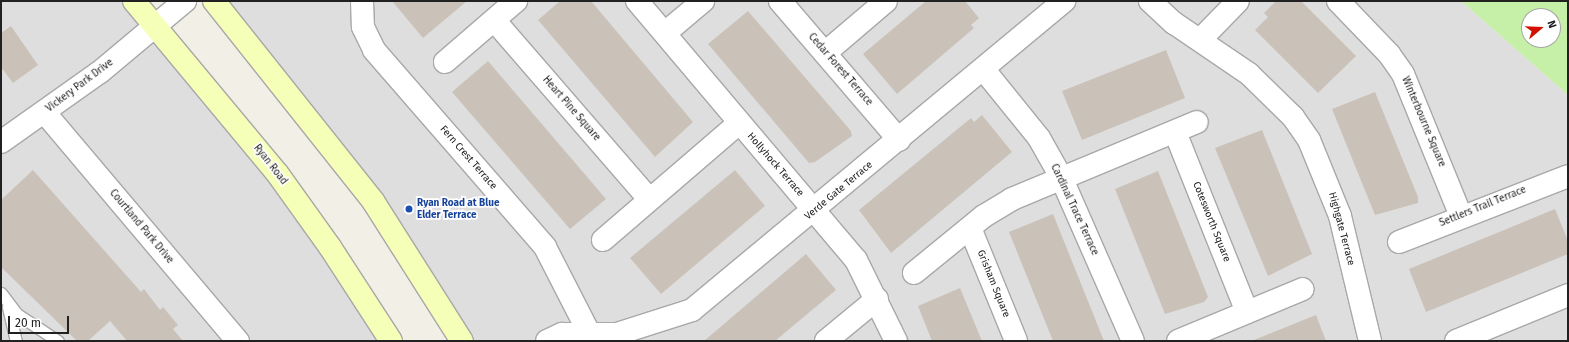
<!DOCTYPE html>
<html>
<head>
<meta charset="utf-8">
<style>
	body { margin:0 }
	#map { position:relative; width:1569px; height:342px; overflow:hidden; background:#f2efe6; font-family:"Fira Sans",sans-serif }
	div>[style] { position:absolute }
	.residential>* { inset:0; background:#dfdede }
	.grass>* { inset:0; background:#c6f0a8 }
	.building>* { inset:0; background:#cac2b9 }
	.roads { filter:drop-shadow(1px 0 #a8a8a8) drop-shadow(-1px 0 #a8a8a8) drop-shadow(0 1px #a8a8a8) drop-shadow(0 -1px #a8a8a8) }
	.lane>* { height:11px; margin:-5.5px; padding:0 5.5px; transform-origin:5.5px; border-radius:5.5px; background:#fff }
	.street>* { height:22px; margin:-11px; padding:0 11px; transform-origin:11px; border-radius:11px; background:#fff }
	.secondary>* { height:22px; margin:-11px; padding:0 11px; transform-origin:11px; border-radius:11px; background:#f6ffb7 }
	.dots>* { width:11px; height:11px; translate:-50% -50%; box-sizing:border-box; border:2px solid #fff; border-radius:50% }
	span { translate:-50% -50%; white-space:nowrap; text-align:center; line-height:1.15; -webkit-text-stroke:3.5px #fff; paint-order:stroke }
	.street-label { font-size:10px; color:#212121 }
	.transit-label { font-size:10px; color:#164399; font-weight:700 }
	.left { translate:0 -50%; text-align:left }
	.frame { position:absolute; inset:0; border:2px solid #212121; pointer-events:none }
	.north { position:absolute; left:1521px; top:8px; width:40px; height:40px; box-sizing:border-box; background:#fff; border:1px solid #a6a6a6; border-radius:50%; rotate:71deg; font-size:11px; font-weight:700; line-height:16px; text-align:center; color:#212121 }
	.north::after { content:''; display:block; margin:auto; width:14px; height:18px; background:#d11000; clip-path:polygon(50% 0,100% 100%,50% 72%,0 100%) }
	.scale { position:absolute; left:8px; top:316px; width:61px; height:18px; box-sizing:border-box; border:2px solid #212121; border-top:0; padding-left:5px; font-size:12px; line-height:14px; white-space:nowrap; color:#212121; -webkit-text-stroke:3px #fff; paint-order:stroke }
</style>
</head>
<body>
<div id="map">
	<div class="residential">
		<div style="clip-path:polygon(1px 1px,134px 1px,391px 341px,1px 341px)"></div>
		<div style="clip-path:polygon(214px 1px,1461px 1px,1568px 95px,1568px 341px,462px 341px)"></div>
	</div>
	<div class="grass">
		<div style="clip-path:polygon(evenodd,1461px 1px,1568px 1px,1568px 95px,1461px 1px,1529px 16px,1553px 16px,1553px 40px,1529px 40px,1529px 16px)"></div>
	</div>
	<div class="building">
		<div style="clip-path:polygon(392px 1px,467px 1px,423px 38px)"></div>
		<div style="clip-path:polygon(560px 1px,591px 1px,693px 122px,655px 157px,538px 20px)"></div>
		<div style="clip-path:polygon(926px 1px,965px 1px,979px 18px,971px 25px,974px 28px,897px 94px,863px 54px)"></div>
		<div style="clip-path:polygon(1276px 1px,1301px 1px,1356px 56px,1318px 93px,1255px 30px,1268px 17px,1264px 13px)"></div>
		<div style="clip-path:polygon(748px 11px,851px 131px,852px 136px,815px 162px,809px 163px,708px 44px)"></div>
		<div style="clip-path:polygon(11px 26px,38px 65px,13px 83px,1px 67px,1px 33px)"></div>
		<div style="clip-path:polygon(1166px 50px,1185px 98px,1082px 140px,1062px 91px)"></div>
		<div style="clip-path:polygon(488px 61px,606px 199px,570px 229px,452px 92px)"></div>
		<div style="clip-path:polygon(1375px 92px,1418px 197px,1418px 203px,1375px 215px,1332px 109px)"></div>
		<div style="clip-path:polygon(982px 115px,1012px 152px,891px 253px,859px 210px,971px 118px,974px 122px)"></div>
		<div style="clip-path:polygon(1262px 130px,1312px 254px,1268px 276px,1215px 148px)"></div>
		<div style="clip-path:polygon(33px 170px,141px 292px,144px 289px,160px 310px,163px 307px,178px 325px,173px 329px,183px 341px,127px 341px,110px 321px,88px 341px,77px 341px,1px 267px,1px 200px)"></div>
		<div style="clip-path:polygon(735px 170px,765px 206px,661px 294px,630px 258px)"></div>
		<div style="clip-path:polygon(1158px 171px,1208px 297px,1204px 302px,1165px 314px,1115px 189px)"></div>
		<div style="clip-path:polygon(1555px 209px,1568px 241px,1568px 254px,1426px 312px,1409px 269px)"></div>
		<div style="clip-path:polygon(1053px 214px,1104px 341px,1053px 341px,1009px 232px)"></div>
		<div style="clip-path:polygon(806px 254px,836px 290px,775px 341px,704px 341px)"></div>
		<div style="clip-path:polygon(960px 288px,982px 341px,932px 341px,918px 306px)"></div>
		<div style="clip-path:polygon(1316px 315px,1326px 341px,1254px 341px,1254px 340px)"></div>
	</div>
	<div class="roads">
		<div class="lane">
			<div style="left:1px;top:293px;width:26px;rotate:53deg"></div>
			<div style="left:17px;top:314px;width:49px;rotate:33.4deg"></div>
			<div style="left:8px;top:307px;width:35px;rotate:77deg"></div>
		</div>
		<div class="street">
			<div style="left:362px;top:1px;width:26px;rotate:88deg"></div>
			<div style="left:363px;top:27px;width:25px;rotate:64deg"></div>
			<div style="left:374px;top:50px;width:261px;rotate:49deg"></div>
			<div style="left:545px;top:247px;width:106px;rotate:62.9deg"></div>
			<div style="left:637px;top:1px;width:339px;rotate:49.8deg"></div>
			<div style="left:856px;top:260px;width:90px;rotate:63.7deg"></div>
			<div style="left:780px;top:1px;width:183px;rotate:49.4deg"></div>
			<div style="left:1150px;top:1px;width:33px;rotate:43deg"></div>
			<div style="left:1174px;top:23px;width:91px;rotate:34.2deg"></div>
			<div style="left:1249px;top:74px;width:62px;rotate:44.3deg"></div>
			<div style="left:1293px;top:117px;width:28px;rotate:55deg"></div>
			<div style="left:1309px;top:140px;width:82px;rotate:67.8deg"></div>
			<div style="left:1340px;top:216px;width:129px;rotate:76.5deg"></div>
			<div style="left:1338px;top:1px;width:74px;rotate:46.1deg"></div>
			<div style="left:1389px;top:54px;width:24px;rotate:55deg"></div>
			<div style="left:1403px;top:74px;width:153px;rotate:67.8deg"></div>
			<div style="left:494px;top:20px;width:237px;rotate:49.1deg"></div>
			<div style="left:665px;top:33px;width:50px;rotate:-40.1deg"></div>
			<div style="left:1200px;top:40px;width:54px;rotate:-45.7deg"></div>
			<div style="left:825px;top:53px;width:80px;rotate:-40.4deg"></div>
			<div style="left:445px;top:62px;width:94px;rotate:-40.7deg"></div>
			<div style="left:984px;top:70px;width:87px;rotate:51deg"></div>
			<div style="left:1039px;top:138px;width:45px;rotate:60.6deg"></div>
			<div style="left:1061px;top:177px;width:179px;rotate:66.3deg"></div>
			<div style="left:45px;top:113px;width:299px;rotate:49.8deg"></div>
			<div style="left:1175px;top:132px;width:194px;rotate:68.2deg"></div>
			<div style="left:1px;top:142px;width:121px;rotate:-35.3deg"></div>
			<div style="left:100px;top:72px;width:111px;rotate:-39.9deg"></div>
			<div style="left:970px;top:228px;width:122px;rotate:67.8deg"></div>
			<div style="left:603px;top:240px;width:179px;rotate:-40.7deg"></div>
			<div style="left:1399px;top:242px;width:181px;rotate:-21.3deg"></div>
			<div style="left:914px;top:273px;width:90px;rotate:-39.2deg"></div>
			<div style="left:984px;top:216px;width:33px;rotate:-31deg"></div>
			<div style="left:1012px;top:199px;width:200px;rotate:-22.6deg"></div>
			<div style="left:547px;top:341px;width:17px;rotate:-25deg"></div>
			<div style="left:562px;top:334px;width:55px"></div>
			<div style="left:617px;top:334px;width:79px;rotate:-17.7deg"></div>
			<div style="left:692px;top:310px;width:484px;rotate:-39.7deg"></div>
			<div style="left:826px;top:341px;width:66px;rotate:-39.5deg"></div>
			<div style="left:1178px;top:341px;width:135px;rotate:-22.6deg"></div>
			<div style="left:1456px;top:341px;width:121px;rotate:-22.3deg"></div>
		</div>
		<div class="secondary">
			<div style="left:134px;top:1px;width:224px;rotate:50.3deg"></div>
			<div style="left:277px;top:173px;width:91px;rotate:54.4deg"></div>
			<div style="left:330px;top:247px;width:112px;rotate:57deg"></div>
			<div style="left:214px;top:1px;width:256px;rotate:51.5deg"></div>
			<div style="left:373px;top:201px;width:166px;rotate:57.6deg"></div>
		</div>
	</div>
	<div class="dots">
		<div style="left:409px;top:209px;background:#1a4fb4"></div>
	</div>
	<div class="street-label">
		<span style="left:840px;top:70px;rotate:49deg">Cedar Forest Terrace</span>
		<span style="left:80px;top:86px;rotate:-37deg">Vickery Park Drive</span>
		<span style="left:571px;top:109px;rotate:49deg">Heart Pine Square</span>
		<span style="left:1423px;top:122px;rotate:67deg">Winterbourne Square</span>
		<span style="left:468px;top:158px;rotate:49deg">Fern Crest Terrace</span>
		<span style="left:270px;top:165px;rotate:52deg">Ryan Road</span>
		<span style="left:775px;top:165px;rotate:49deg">Hollyhock Terrace</span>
		<span style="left:839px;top:191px;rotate:-40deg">Verde Gate Terrace</span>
		<span style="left:1483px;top:207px;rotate:-22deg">Settlers Trail Terrace</span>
		<span style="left:1074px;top:210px;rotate:65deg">Cardinal Trace Terrace</span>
		<span style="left:1211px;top:222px;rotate:68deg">Cotesworth Square</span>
		<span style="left:141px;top:227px;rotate:50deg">Courtland Park Drive</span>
		<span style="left:1341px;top:229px;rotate:75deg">Highgate Terrace</span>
		<span style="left:993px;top:284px;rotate:68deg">Grisham Square</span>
	</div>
	<div class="transit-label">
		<span class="left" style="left:417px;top:209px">Ryan Road at Blue<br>Elder Terrace</span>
	</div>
	<div class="frame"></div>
	<div class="north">N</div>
	<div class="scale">20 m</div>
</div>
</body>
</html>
